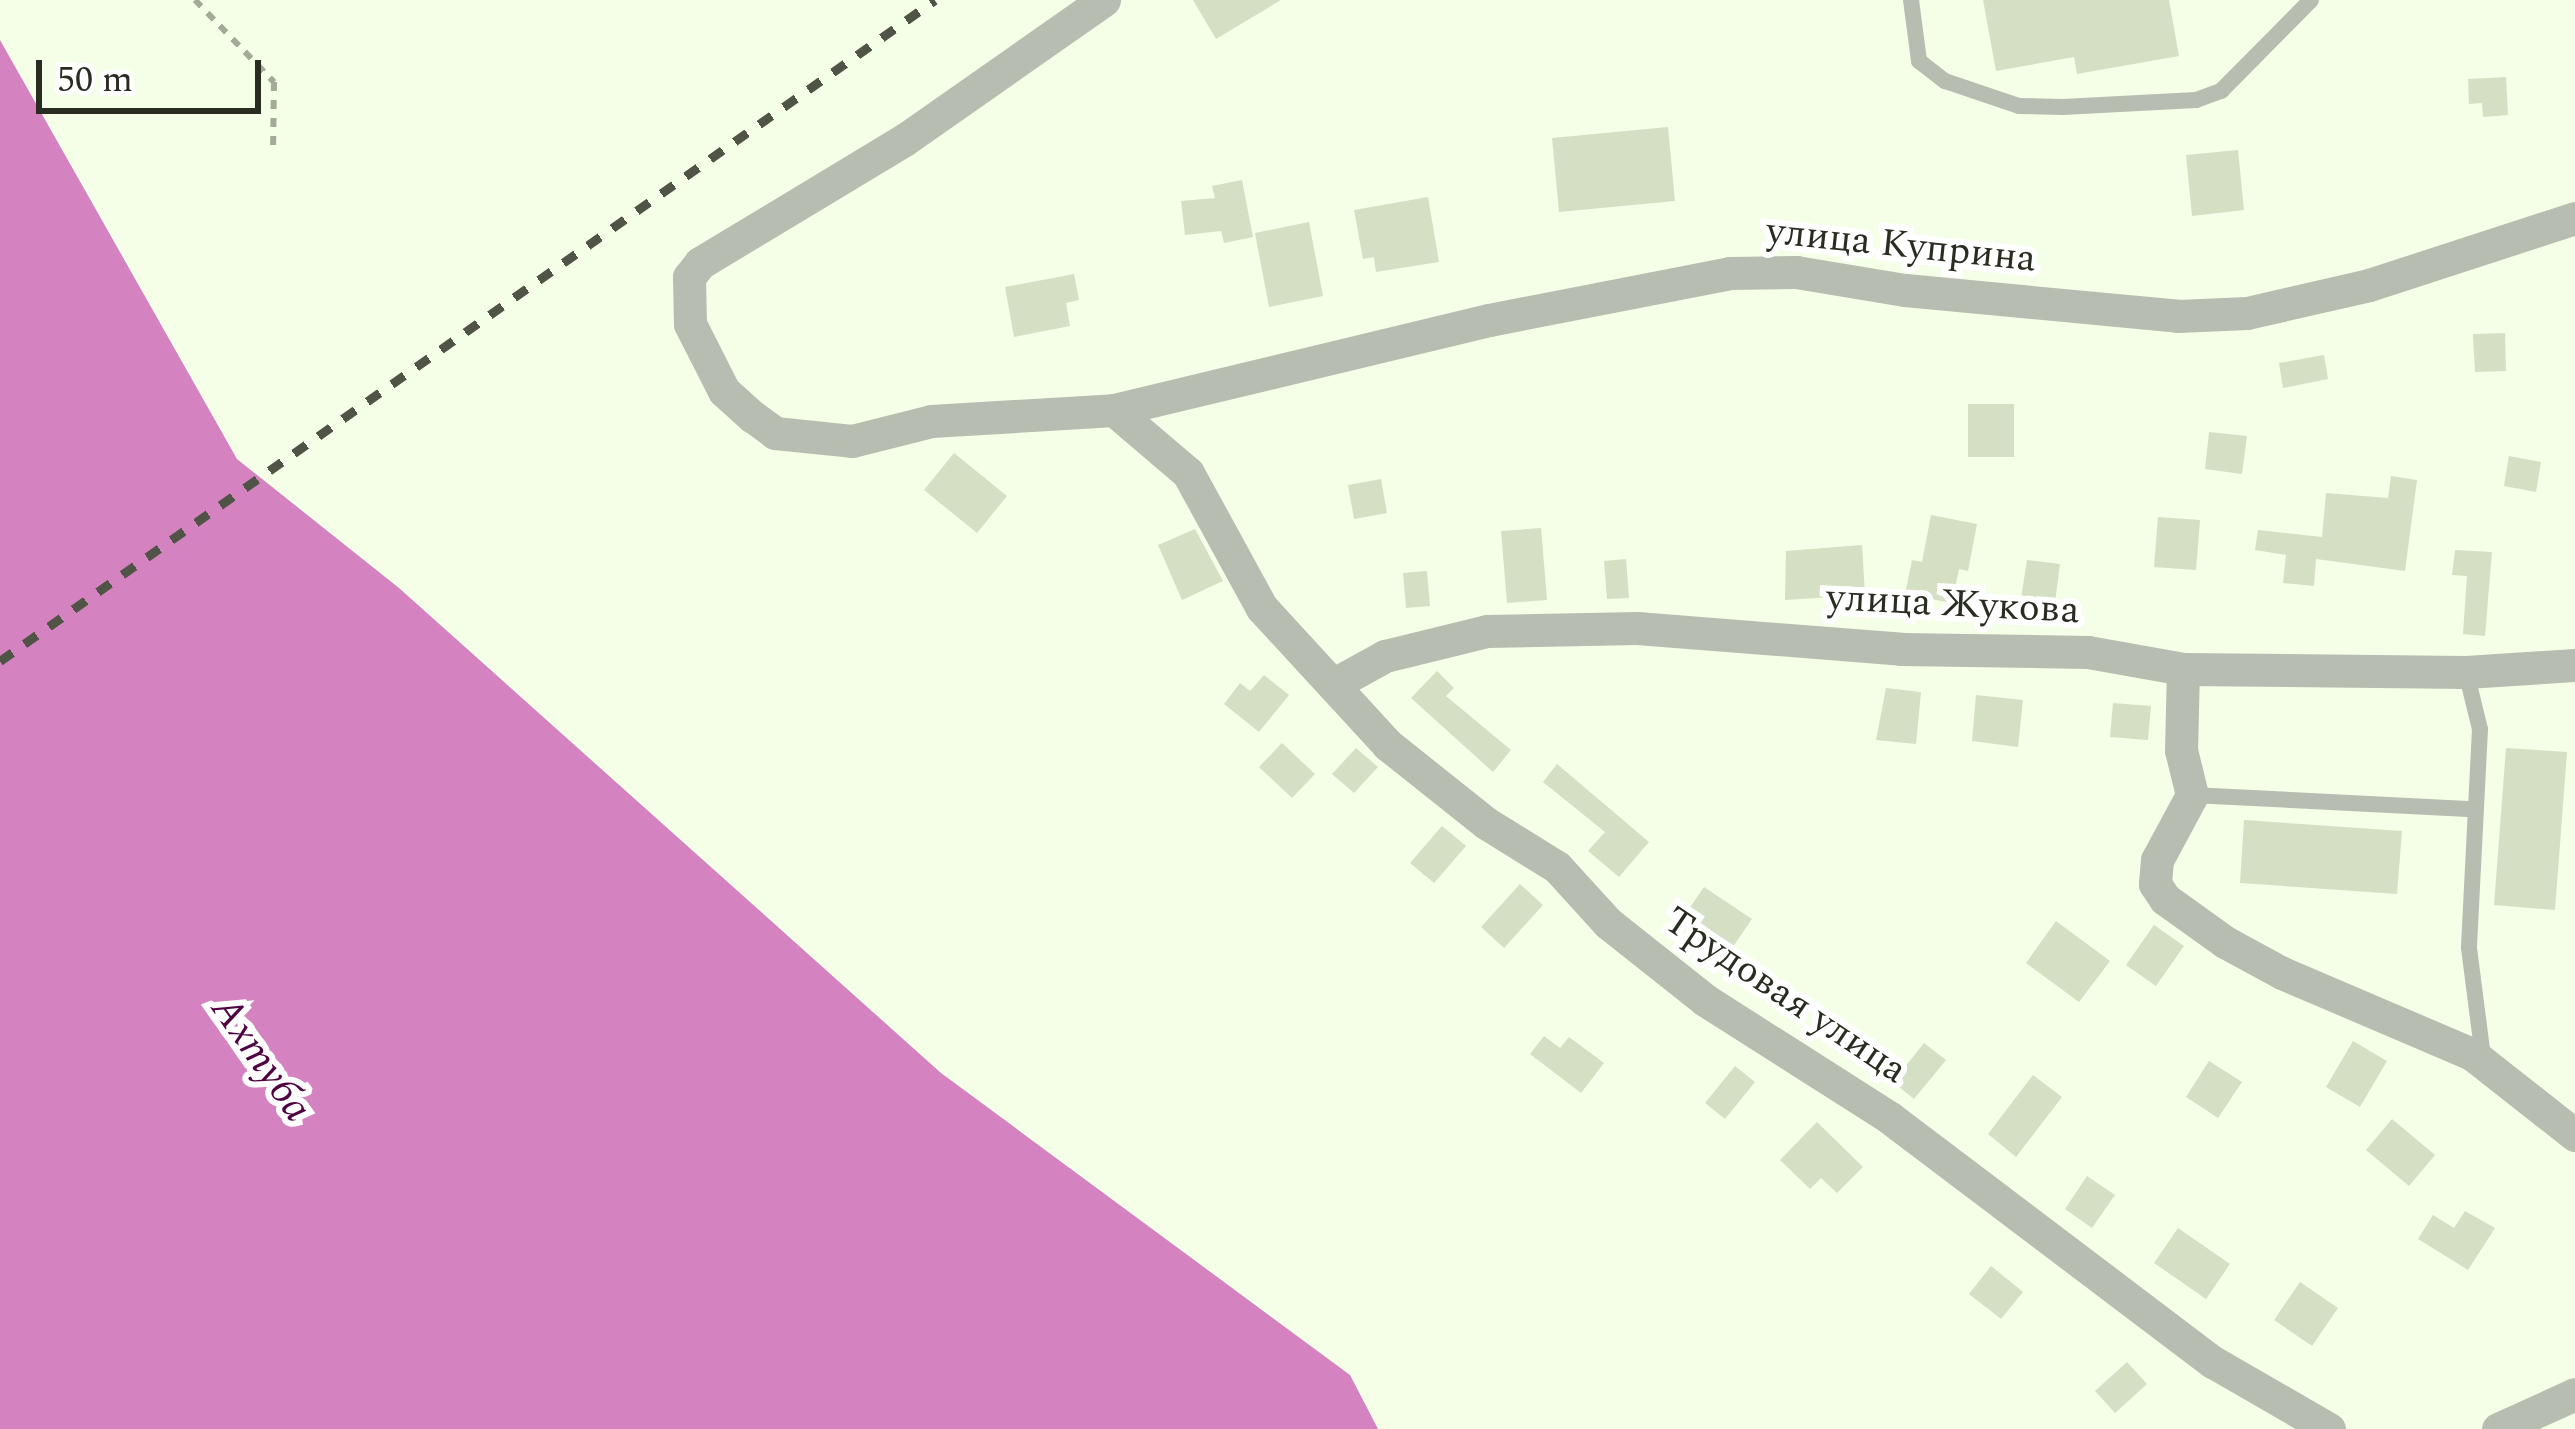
<!DOCTYPE html>
<html>
<head>
<meta charset="utf-8">
<style>
	body { margin:0 }
	#map { position:relative; width:2575px; height:1429px; overflow:hidden; background:#f5fee7; font-family:Spectral,serif }
	div>[style] { position:absolute }
	.water>* { inset:0; background:#d482c0 }
	.building>* { inset:0; background:#d4dfc3 }
	.path>* { height:6px; margin-top:-3px; transform-origin:0; background:repeating-linear-gradient(90deg,#a3aa98 0 9px,transparent 0 18px) }
	.lane>* { height:16px; margin:-8px; padding:0 8px; transform-origin:8px; border-radius:8px; background:#b8bdb1 }
	.street>* { height:33px; margin:-16.5px; padding:0 16.5px; transform-origin:16.5px; border-radius:16.5px; background:#b8bdb1 }
	.rail>* { height:9px; margin-top:-4.5px; transform-origin:0; background:repeating-linear-gradient(90deg,#4f5446 0 15px,transparent 0 30px) }
	span { translate:-50% -50%; white-space:nowrap; text-align:center; line-height:1.15; -webkit-text-stroke:12px #fff; paint-order:stroke }
	.street-label { font-size:39px; color:#282c21 }
	.water-label { font-size:42px; color:#4f0343; font-style:italic }
	.scale { position:absolute; left:36px; top:60px; width:225px; height:54px; box-sizing:border-box; border:6px solid #282c21; border-top:0; padding-left:15px; font-size:36px; line-height:42px; white-space:nowrap; color:#282c21; -webkit-text-stroke:9px #fff; paint-order:stroke }
</style>
</head>
<body>
<div id="map">
	<div class="water">
		<div style="clip-path:polygon(0 40px,237px 459px,399px 588px,941px 1073px,1350px 1375px,1378px 1429px,0 1429px)"></div>
	</div>
	<div class="building">
		<div style="clip-path:polygon(1193px 0,1281px 0,1216px 39px)"></div>
		<div style="clip-path:polygon(1983px 0,2169px 0,2179px 56px,2077px 74px,2074px 57px,1996px 71px)"></div>
		<div style="clip-path:polygon(2506px 77px,2508px 115px,2483px 117px,2482px 103px,2469px 104px,2468px 79px)"></div>
		<div style="clip-path:polygon(1668px 127px,1675px 201px,1559px 212px,1552px 138px)"></div>
		<div style="clip-path:polygon(2238px 150px,2244px 210px,2192px 216px,2186px 155px)"></div>
		<div style="clip-path:polygon(1242px 180px,1253px 237px,1224px 243px,1221px 231px,1185px 235px,1181px 201px,1215px 198px,1212px 186px)"></div>
		<div style="clip-path:polygon(1428px 197px,1439px 262px,1376px 272px,1374px 257px,1363px 259px,1354px 210px)"></div>
		<div style="clip-path:polygon(1309px 222px,1323px 296px,1269px 307px,1255px 233px)"></div>
		<div style="clip-path:polygon(1074px 274px,1079px 300px,1066px 303px,1070px 326px,1014px 337px,1005px 287px)"></div>
		<div style="clip-path:polygon(2505px 333px,2506px 371px,2475px 372px,2473px 334px)"></div>
		<div style="clip-path:polygon(2324px 355px,2328px 379px,2283px 388px,2279px 363px)"></div>
		<div style="clip-path:polygon(1968px 404px,2014px 404px,2014px 457px,1968px 457px)"></div>
		<div style="clip-path:polygon(2209px 432px,2247px 436px,2242px 474px,2205px 469px)"></div>
		<div style="clip-path:polygon(954px 453px,1007px 496px,977px 533px,924px 490px)"></div>
		<div style="clip-path:polygon(2509px 456px,2541px 462px,2536px 492px,2504px 486px)"></div>
		<div style="clip-path:polygon(2391px 476px,2417px 480px,2405px 571px,2316px 559px,2314px 586px,2283px 583px,2286px 555px,2255px 550px,2258px 530px,2322px 537px,2326px 493px,2388px 498px)"></div>
		<div style="clip-path:polygon(1381px 479px,1387px 513px,1354px 519px,1348px 485px)"></div>
		<div style="clip-path:polygon(1931px 515px,1977px 524px,1968px 571px,1959px 569px,1952px 603px,1905px 594px,1912px 560px,1922px 562px)"></div>
		<div style="clip-path:polygon(2158px 517px,2200px 520px,2196px 570px,2154px 567px)"></div>
		<div style="clip-path:polygon(1541px 528px,1547px 600px,1507px 603px,1501px 531px)"></div>
		<div style="clip-path:polygon(1195px 529px,1223px 581px,1182px 600px,1158px 545px)"></div>
		<div style="clip-path:polygon(1862px 545px,1865px 595px,1785px 600px,1786px 551px)"></div>
		<div style="clip-path:polygon(2455px 550px,2492px 552px,2485px 636px,2463px 634px,2467px 576px,2452px 575px)"></div>
		<div style="clip-path:polygon(1626px 559px,1629px 598px,1607px 599px,1604px 561px)"></div>
		<div style="clip-path:polygon(2027px 560px,2060px 564px,2054px 610px,2020px 605px)"></div>
		<div style="clip-path:polygon(1427px 571px,1430px 606px,1406px 608px,1403px 573px)"></div>
		<div style="clip-path:polygon(1437px 671px,1454px 688px,1446px 696px,1511px 750px,1493px 772px,1411px 698px)"></div>
		<div style="clip-path:polygon(1264px 675px,1289px 695px,1259px 732px,1224px 704px,1240px 683px,1250px 691px)"></div>
		<div style="clip-path:polygon(1886px 688px,1921px 692px,1916px 744px,1876px 740px)"></div>
		<div style="clip-path:polygon(1976px 695px,2023px 700px,2018px 747px,1972px 741px)"></div>
		<div style="clip-path:polygon(2113px 703px,2151px 706px,2148px 740px,2110px 737px)"></div>
		<div style="clip-path:polygon(1282px 743px,1315px 774px,1292px 798px,1259px 767px)"></div>
		<div style="clip-path:polygon(1356px 748px,1378px 767px,1354px 793px,1332px 774px)"></div>
		<div style="clip-path:polygon(2506px 748px,2567px 752px,2555px 910px,2494px 905px)"></div>
		<div style="clip-path:polygon(1557px 764px,1649px 842px,1619px 877px,1588px 851px,1605px 832px,1543px 782px)"></div>
		<div style="clip-path:polygon(2244px 820px,2402px 831px,2397px 894px,2240px 883px)"></div>
		<div style="clip-path:polygon(1442px 826px,1466px 846px,1434px 883px,1410px 863px)"></div>
		<div style="clip-path:polygon(1520px 884px,1543px 905px,1504px 948px,1481px 927px)"></div>
		<div style="clip-path:polygon(1704px 887px,1752px 919px,1730px 951px,1682px 919px)"></div>
		<div style="clip-path:polygon(2056px 921px,2110px 961px,2079px 1002px,2026px 963px)"></div>
		<div style="clip-path:polygon(2154px 925px,2184px 946px,2156px 986px,2126px 965px)"></div>
		<div style="clip-path:polygon(1544px 1036px,1560px 1048px,1569px 1037px,1604px 1063px,1581px 1093px,1530px 1054px)"></div>
		<div style="clip-path:polygon(2353px 1041px,2387px 1061px,2360px 1107px,2326px 1087px)"></div>
		<div style="clip-path:polygon(1924px 1043px,1946px 1060px,1914px 1099px,1893px 1082px)"></div>
		<div style="clip-path:polygon(2209px 1061px,2242px 1082px,2218px 1118px,2186px 1097px)"></div>
		<div style="clip-path:polygon(1735px 1066px,1755px 1082px,1725px 1119px,1705px 1103px)"></div>
		<div style="clip-path:polygon(2033px 1075px,2062px 1097px,2016px 1157px,1988px 1134px)"></div>
		<div style="clip-path:polygon(2392px 1119px,2435px 1155px,2409px 1186px,2366px 1150px)"></div>
		<div style="clip-path:polygon(1817px 1122px,1863px 1167px,1837px 1193px,1821px 1178px,1810px 1189px,1780px 1160px)"></div>
		<div style="clip-path:polygon(2087px 1176px,2115px 1195px,2092px 1228px,2065px 1209px)"></div>
		<div style="clip-path:polygon(2465px 1211px,2495px 1228px,2468px 1270px,2418px 1239px,2433px 1215px,2454px 1228px)"></div>
		<div style="clip-path:polygon(2178px 1228px,2230px 1264px,2206px 1299px,2154px 1263px)"></div>
		<div style="clip-path:polygon(1991px 1266px,2023px 1292px,2001px 1319px,1969px 1294px)"></div>
		<div style="clip-path:polygon(2300px 1282px,2338px 1308px,2312px 1346px,2274px 1320px)"></div>
		<div style="clip-path:polygon(2127px 1362px,2147px 1384px,2115px 1413px,2095px 1391px)"></div>
	</div>
	<div class="path">
		<div style="left:195px;top:0;width:114px;rotate:46.1deg"></div>
		<div style="left:274px;top:82px;width:71px;rotate:90.8deg"></div>
	</div>
	<div class="lane">
		<div style="left:1911px;top:0;width:62px;rotate:82.5deg"></div>
		<div style="left:1919px;top:61px;width:33px;rotate:38deg"></div>
		<div style="left:1945px;top:81px;width:78px;rotate:18.7deg"></div>
		<div style="left:2019px;top:106px;width:44px;rotate:1.3deg"></div>
		<div style="left:2063px;top:107px;width:133px;rotate:-3deg"></div>
		<div style="left:2196px;top:100px;width:27px;rotate:-20deg"></div>
		<div style="left:2221px;top:91px;width:128px;rotate:-45.3deg"></div>
		<div style="left:2466px;top:672px;width:59px;rotate:76.2deg"></div>
		<div style="left:2480px;top:729px;width:219px;rotate:92.9deg"></div>
		<div style="left:2469px;top:948px;width:111px;rotate:82.7deg"></div>
		<div style="left:2192px;top:795px;width:281px;rotate:2.9deg"></div>
	</div>
	<div class="street">
		<div style="left:1104px;top:0;width:244px;rotate:145deg"></div>
		<div style="left:904px;top:140px;width:238px;rotate:148.9deg"></div>
		<div style="left:700px;top:263px;width:18px;rotate:128deg"></div>
		<div style="left:689px;top:277px;width:47px;rotate:88.8deg"></div>
		<div style="left:690px;top:324px;width:75px;rotate:63.1deg"></div>
		<div style="left:724px;top:391px;width:38px;rotate:42deg"></div>
		<div style="left:752px;top:416px;width:29px;rotate:36deg"></div>
		<div style="left:775px;top:433px;width:77px;rotate:5.9deg"></div>
		<div style="left:852px;top:441px;width:81px;rotate:-14.2deg"></div>
		<div style="left:931px;top:421px;width:183px;rotate:-3.4deg"></div>
		<div style="left:1114px;top:410px;width:386px;rotate:-13.5deg"></div>
		<div style="left:1489px;top:320px;width:246px;rotate:-11deg"></div>
		<div style="left:1730px;top:273px;width:66px;rotate:-0.9deg"></div>
		<div style="left:1796px;top:272px;width:110px;rotate:9.4deg"></div>
		<div style="left:1905px;top:290px;width:274px;rotate:5.4deg"></div>
		<div style="left:2178px;top:316px;width:69px;rotate:-2.5deg"></div>
		<div style="left:2247px;top:313px;width:125px;rotate:-12.9deg"></div>
		<div style="left:2369px;top:285px;width:217px;rotate:-18deg"></div>
		<div style="left:1114px;top:410px;width:97px;rotate:40.4deg"></div>
		<div style="left:1188px;top:473px;width:154px;rotate:61.3deg"></div>
		<div style="left:1262px;top:608px;width:186px;rotate:47.4deg"></div>
		<div style="left:1388px;top:745px;width:125px;rotate:38.5deg"></div>
		<div style="left:1486px;top:823px;width:84px;rotate:31.8deg"></div>
		<div style="left:1557px;top:867px;width:76px;rotate:47.7deg"></div>
		<div style="left:1608px;top:923px;width:124px;rotate:38.4deg"></div>
		<div style="left:1705px;top:1000px;width:219px;rotate:32.5deg"></div>
		<div style="left:1890px;top:1118px;width:405px;rotate:37.1deg"></div>
		<div style="left:2213px;top:1362px;width:134px;rotate:30deg"></div>
		<div style="left:2183px;top:669px;width:81px;rotate:91.4deg"></div>
		<div style="left:2181px;top:750px;width:46px;rotate:76.3deg"></div>
		<div style="left:2192px;top:795px;width:74px;rotate:118.3deg"></div>
		<div style="left:2157px;top:860px;width:24px;rotate:95deg"></div>
		<div style="left:2155px;top:884px;width:18px;rotate:56deg"></div>
		<div style="left:2165px;top:899px;width:74px;rotate:35.6deg"></div>
		<div style="left:2225px;top:942px;width:65px;rotate:28.5deg"></div>
		<div style="left:2282px;top:973px;width:207px;rotate:23.1deg"></div>
		<div style="left:2472px;top:1054px;width:131px;rotate:38.2deg"></div>
		<div style="left:1336px;top:683px;width:56px;rotate:-28.9deg"></div>
		<div style="left:1385px;top:656px;width:105px;rotate:-13.8deg"></div>
		<div style="left:1487px;top:631px;width:150px;rotate:-1.1deg"></div>
		<div style="left:1637px;top:628px;width:265px;rotate:4.5deg"></div>
		<div style="left:1901px;top:649px;width:187px;rotate:0.9deg"></div>
		<div style="left:2088px;top:652px;width:97px;rotate:10.1deg"></div>
		<div style="left:2183px;top:669px;width:283px;rotate:0.6deg"></div>
		<div style="left:2466px;top:672px;width:109px;rotate:-3.7deg"></div>
		<div style="left:2498px;top:1429px;width:85px;rotate:-24.4deg"></div>
	</div>
	<div class="rail">
		<div style="left:0;top:661px;width:1145px;rotate:-35.26deg"></div>
	</div>
	<div class="street-label">
		<span style="left:1901px;top:246px;rotate:6deg">улица Куприна</span>
		<span style="left:1953px;top:605px;rotate:3deg">улица Жукова</span>
		<span style="left:1785px;top:996px;rotate:34deg">Трудовая улица</span>
	</div>
	<div class="water-label">
		<span style="left:261px;top:1059px;rotate:55deg">Ахтуба</span>
	</div>
	<div class="scale">50 m</div>
</div>
</body>
</html>
